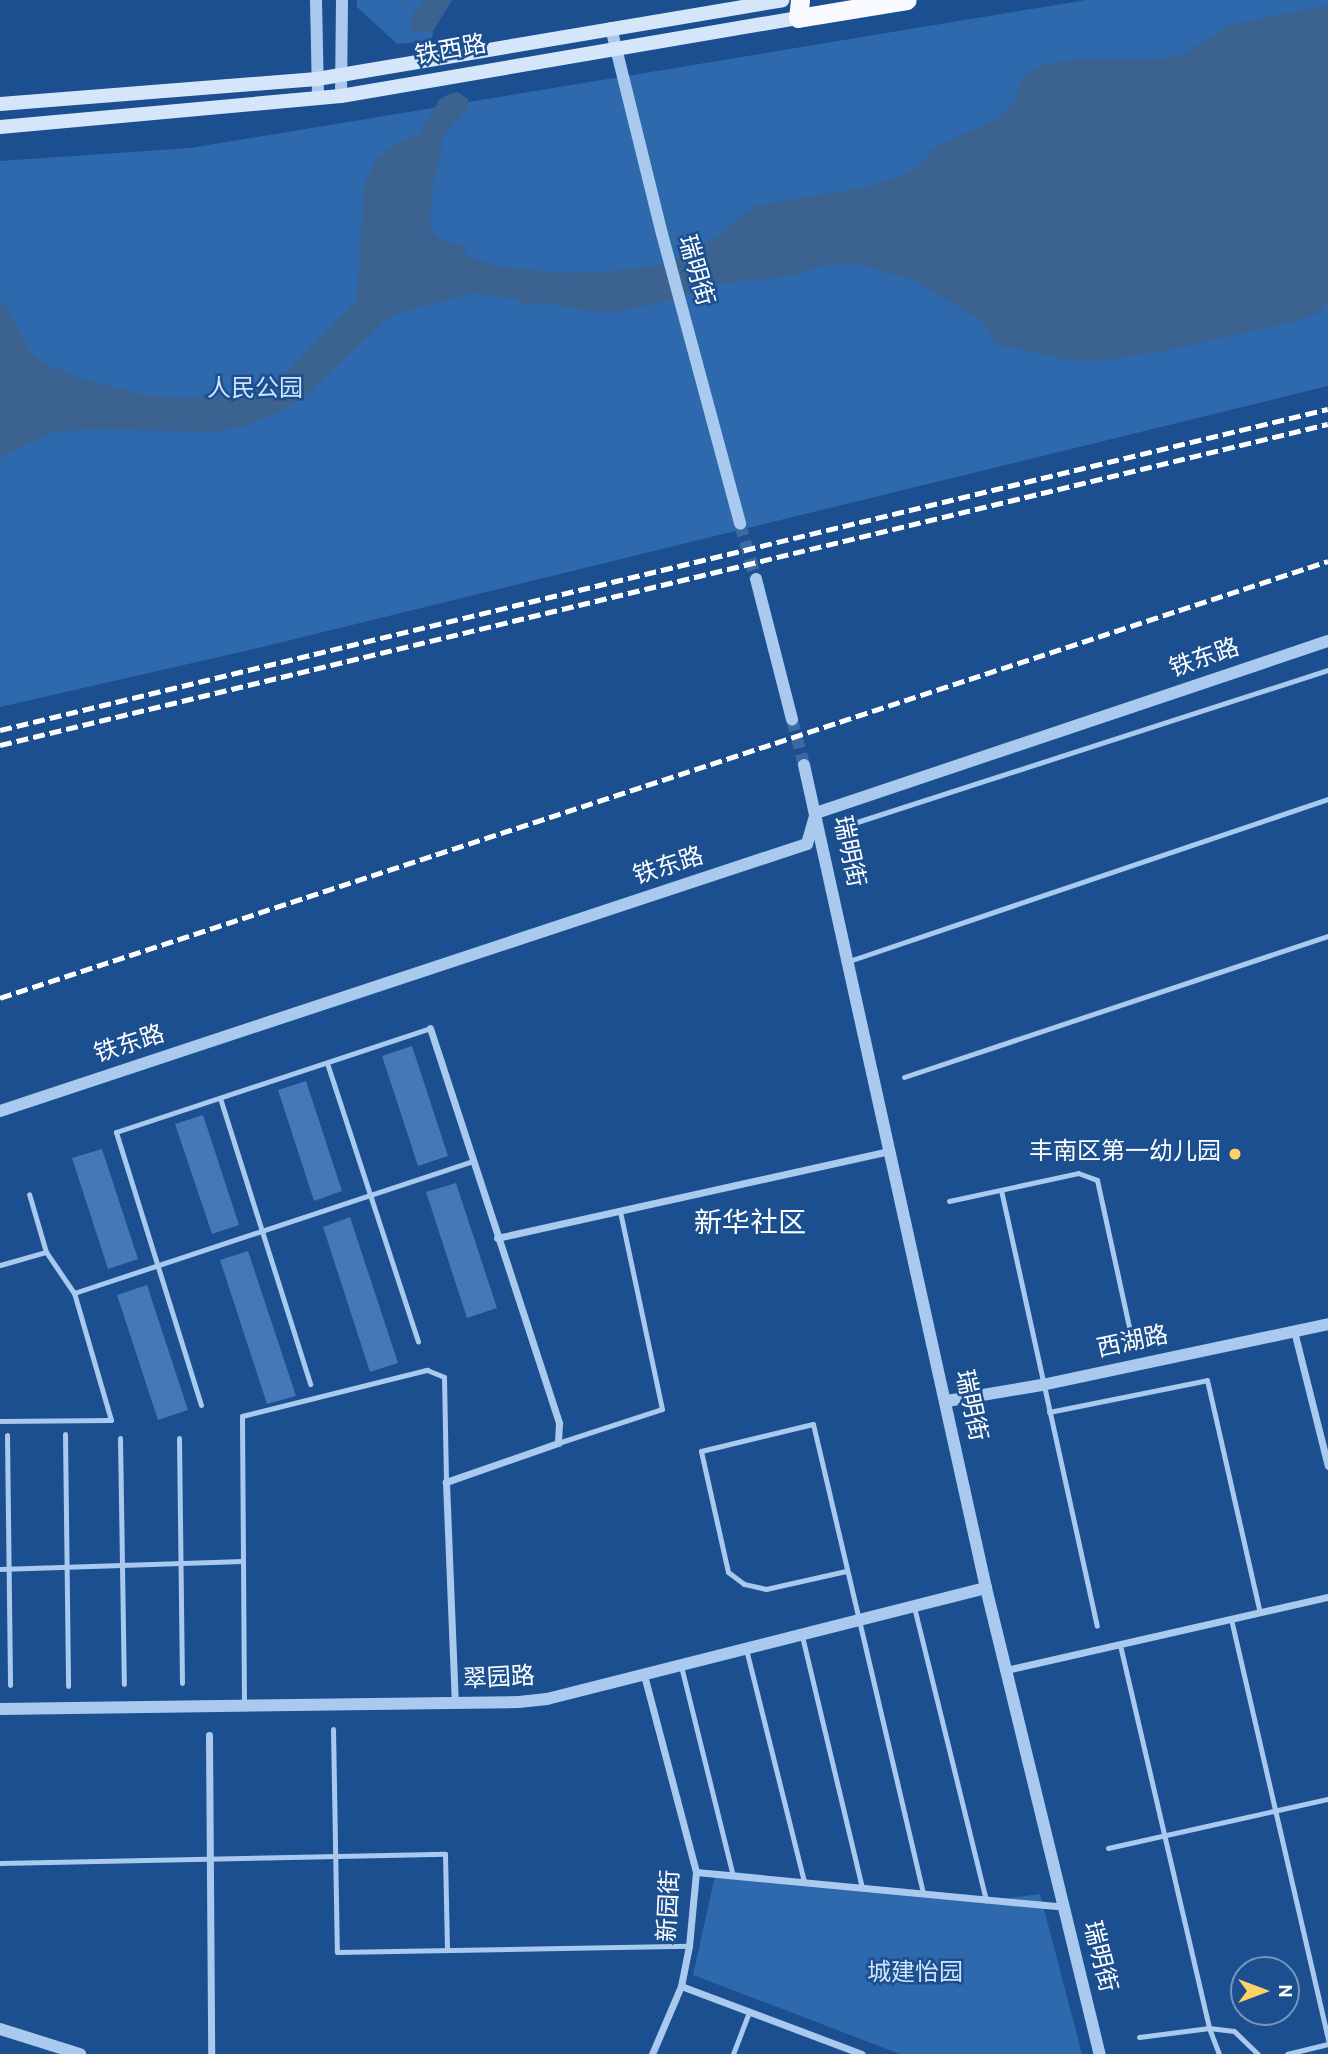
<!DOCTYPE html>
<html>
<head>
<meta charset="utf-8">
<style>
	body { margin:0 }
	#map { position:relative; width:1328px; height:2054px; overflow:hidden; background:#1b4f8f; font-family:Overpass,"Noto Sans SC",sans-serif }
	div>[style] { position:absolute }
	.green>* { inset:0; background:#2e69ad }
	.water>* { inset:0; background:#3c6290 }
	.building>* { inset:0; background:#4478b7 }
	.tertiary-tunnel>* { height:12px; margin-top:-6px; transform-origin:0; background:repeating-linear-gradient(90deg,#3d69a0 0 12px,transparent 0 18px) }
	.service>* { height:5px; margin:-2.5px; padding:0 2.5px; transform-origin:2.5px; border-radius:2.5px; background:#a9c9ee }
	.minor>* { height:7px; margin:-3.5px; padding:0 3.5px; transform-origin:3.5px; border-radius:3.5px; background:#a9c9ee }
	.tertiary>* { height:12px; margin:-6px; padding:0 6px; transform-origin:6px; border-radius:6px; background:#a9c9ee }
	.secondary>* { height:14px; margin:-7px; padding:0 7px; transform-origin:7px; border-radius:7px; background:#d6e6fa }
	.trunk>* { height:19px; margin:-9.5px; padding:0 9.5px; transform-origin:9.5px; border-radius:9.5px; background:#f8faff }
	.rail>* { height:5px; margin-top:-2.5px; transform-origin:0; background:repeating-linear-gradient(90deg,#fff 0 12px,transparent 0 17px) }
	.dots>* { width:19px; height:19px; translate:-50% -50%; box-sizing:border-box; border:4px solid #1b4f8f; border-radius:50% }
	span { translate:-50% -50%; white-space:nowrap; text-align:center; line-height:1.15; -webkit-text-stroke:5px #1b4f8f; paint-order:stroke }
	.street-label { font-size:24px; color:#fff }
	.park-label { font-size:24px; color:#cfe3fa }
	.poi-label { font-size:24px; color:#fff }
	.right { translate:-100% -50%; text-align:right }
	.quarter-label { font-size:28px; color:#fff }
	.north { position:absolute; left:1230px; top:1956px; width:70px; height:70px; box-sizing:border-box; background:#1b4f8f; border:2px solid #7695bc; border-radius:50%; rotate:90deg; font-size:19px; font-weight:700; line-height:28px; text-align:center; color:#fff }
	.north::after { content:''; display:block; margin:auto; width:24px; height:32px; background:#ffd166; clip-path:polygon(50% 0,100% 100%,50% 72%,0 100%) }
</style>
</head>
<body>
<div id="map">
	<div class="green">
		<div style="clip-path:polygon(357px 0,452px 0,433px 31px,432px 41px,397px 44px,357px 7px)"></div>
		<div style="clip-path:polygon(1086px 0,1328px 0,1328px 386px,258px 648px,0 707px,0 161px,190px 148px)"></div>
		<div style="clip-path:polygon(737px 1872px,978px 1902px,1040px 1894px,1082px 2054px,900px 2054px,693px 1975px,715px 1876px)"></div>
	</div>
	<div class="water">
		<div style="clip-path:polygon(426px 0,452px 0,433px 31px,414px 33px,409px 23px,412px 14px)"></div>
		<div style="clip-path:polygon(1328px 5px,1328px 302px,1319px 313px,1296px 321px,1165px 351px,1098px 361px,1073px 361px,996px 344px,984px 323px,916px 281px,858px 264px,827px 265px,786px 277px,728px 282px,666px 301px,618px 312px,587px 311px,539px 302px,526px 306px,514px 299px,474px 293px,400px 313px,385px 320px,306px 396px,271px 416px,244px 426px,213px 432px,95px 429px,54px 432px,0 457px,0 300px,7px 306px,30px 351px,45px 364px,83px 379px,142px 395px,181px 398px,245px 395px,285px 373px,357px 300px,364px 186px,375px 160px,396px 143px,419px 134px,439px 100px,449px 94px,458px 92px,468px 99px,468px 109px,442px 136px,443px 147px,432px 188px,430px 230px,442px 241px,465px 246px,466px 256px,496px 266px,559px 273px,605px 272px,661px 265px,713px 240px,754px 206px,867px 187px,903px 175px,923px 162px,932px 149px,994px 120px,1013px 106px,1022px 76px,1044px 64px,1077px 59px,1163px 59px,1185px 53px,1229px 25px)"></div>
	</div>
	<div class="building">
		<div style="clip-path:polygon(412px 1046px,448px 1156px,418px 1166px,382px 1056px)"></div>
		<div style="clip-path:polygon(306px 1081px,342px 1191px,314px 1201px,278px 1090px)"></div>
		<div style="clip-path:polygon(203px 1115px,239px 1225px,212px 1234px,175px 1124px)"></div>
		<div style="clip-path:polygon(102px 1149px,138px 1259px,108px 1269px,72px 1158px)"></div>
		<div style="clip-path:polygon(456px 1183px,497px 1308px,467px 1318px,426px 1192px)"></div>
		<div style="clip-path:polygon(350px 1217px,398px 1363px,370px 1372px,323px 1227px)"></div>
		<div style="clip-path:polygon(248px 1251px,296px 1396px,267px 1404px,220px 1260px)"></div>
		<div style="clip-path:polygon(147px 1285px,188px 1410px,158px 1420px,117px 1295px)"></div>
	</div>
	<div class="tertiary-tunnel">
		<div style="left:740px;top:524px;width:57px;rotate:73.8deg"></div>
		<div style="left:792px;top:719px;width:48px;rotate:75.4deg"></div>
	</div>
	<div class="service">
		<div style="left:857px;top:822px;width:495px;rotate:-17.9deg"></div>
		<div style="left:849px;top:961px;width:506px;rotate:-18.69deg"></div>
		<div style="left:327px;top:1063px;width:293px;rotate:71.9deg"></div>
		<div style="left:904px;top:1077px;width:447px;rotate:-18.4deg"></div>
		<div style="left:220px;top:1098px;width:300px;rotate:72.5deg"></div>
		<div style="left:1001px;top:1190px;width:446px;rotate:77.6deg"></div>
		<div style="left:949px;top:1201px;width:132px;rotate:-12.2deg"></div>
		<div style="left:1078px;top:1173px;width:20px;rotate:20deg"></div>
		<div style="left:1097px;top:1180px;width:155px;rotate:77.7deg"></div>
		<div style="left:0;top:1265px;width:48px;rotate:-15.8deg"></div>
		<div style="left:74px;top:1293px;width:419px;rotate:-18.3deg"></div>
		<div style="left:201px;top:1405px;width:286px;rotate:-107.3deg"></div>
		<div style="left:116px;top:1132px;width:331px;rotate:-18.3deg"></div>
		<div style="left:1049px;top:1412px;width:161px;rotate:-11.4deg"></div>
		<div style="left:1207px;top:1380px;width:239px;rotate:77.2deg"></div>
		<div style="left:0;top:1421px;width:111px;rotate:-0.5deg"></div>
		<div style="left:111px;top:1420px;width:132px;rotate:-106.2deg"></div>
		<div style="left:74px;top:1293px;width:50px;rotate:-124.3deg"></div>
		<div style="left:46px;top:1252px;width:60px;rotate:-106.3deg"></div>
		<div style="left:65px;top:1434px;width:252px;rotate:89.3deg"></div>
		<div style="left:7px;top:1435px;width:250px;rotate:89.3deg"></div>
		<div style="left:120px;top:1438px;width:246px;rotate:89.1deg"></div>
		<div style="left:179px;top:1438px;width:245px;rotate:89.3deg"></div>
		<div style="left:558px;top:1443px;width:109px;rotate:-18.1deg"></div>
		<div style="left:662px;top:1409px;width:202px;rotate:-102deg"></div>
		<div style="left:0;top:1569px;width:243px;rotate:-1.9deg"></div>
		<div style="left:846px;top:1571px;width:82px;rotate:167.3deg"></div>
		<div style="left:766px;top:1589px;width:23px;rotate:-167deg"></div>
		<div style="left:744px;top:1584px;width:20px;rotate:-143deg"></div>
		<div style="left:728px;top:1572px;width:124px;rotate:-102.6deg"></div>
		<div style="left:701px;top:1451px;width:115px;rotate:-13.6deg"></div>
		<div style="left:813px;top:1424px;width:483px;rotate:76.8deg"></div>
		<div style="left:914px;top:1607px;width:302px;rotate:76.2deg"></div>
		<div style="left:1231px;top:1619px;width:432px;rotate:77deg"></div>
		<div style="left:802px;top:1636px;width:259px;rotate:76.6deg"></div>
		<div style="left:1120px;top:1645px;width:393px;rotate:76.9deg"></div>
		<div style="left:1209px;top:2028px;width:28px;rotate:69deg"></div>
		<div style="left:746px;top:1649px;width:240px;rotate:76deg"></div>
		<div style="left:681px;top:1666px;width:216px;rotate:76.1deg"></div>
		<div style="left:244px;top:1704px;width:288px;rotate:-90.4deg"></div>
		<div style="left:242px;top:1416px;width:191px;rotate:-14deg"></div>
		<div style="left:427px;top:1370px;width:18px;rotate:22deg"></div>
		<div style="left:444px;top:1377px;width:105px;rotate:88.9deg"></div>
		<div style="left:333px;top:1729px;width:223px;rotate:89deg"></div>
		<div style="left:337px;top:1952px;width:352px;rotate:-1deg"></div>
		<div style="left:1108px;top:1848px;width:225px;rotate:-12.6deg"></div>
		<div style="left:0;top:1863px;width:445px;rotate:-1.2deg"></div>
		<div style="left:445px;top:1854px;width:96px;rotate:88.8deg"></div>
		<div style="left:1139px;top:2037px;width:71px;rotate:-7.3deg"></div>
		<div style="left:1209px;top:2028px;width:25px;rotate:7deg"></div>
		<div style="left:1234px;top:2031px;width:33px;rotate:44deg"></div>
		<div style="left:733px;top:2054px;width:45px;rotate:-69.1deg"></div>
		<div style="left:1287px;top:2054px;width:42px;rotate:-13.7deg"></div>
	</div>
	<div class="minor">
		<div style="left:430px;top:1028px;width:416px;rotate:71.9deg"></div>
		<div style="left:559px;top:1423px;width:20px;rotate:93deg"></div>
		<div style="left:558px;top:1443px;width:119px;rotate:160.8deg"></div>
		<div style="left:446px;top:1482px;width:222px;rotate:87.7deg"></div>
		<div style="left:497px;top:1238px;width:403px;rotate:-12.5deg"></div>
		<div style="left:1294px;top:1331px;width:139px;rotate:75.9deg"></div>
		<div style="left:1006px;top:1670px;width:330px;rotate:-12.8deg"></div>
		<div style="left:644px;top:1675px;width:204px;rotate:75.2deg"></div>
		<div style="left:696px;top:1872px;width:74px;rotate:95.4deg"></div>
		<div style="left:689px;top:1946px;width:41px;rotate:101.3deg"></div>
		<div style="left:681px;top:1986px;width:74px;rotate:113.1deg"></div>
		<div style="left:209px;top:1735px;width:319px;rotate:89.6deg"></div>
		<div style="left:696px;top:1872px;width:370px;rotate:5.4deg"></div>
		<div style="left:681px;top:1986px;width:193px;rotate:20.6deg"></div>
	</div>
	<div class="tertiary">
		<div style="left:316px;top:0;width:97px;rotate:88.8deg"></div>
		<div style="left:611px;top:28px;width:212px;rotate:76.1deg"></div>
		<div style="left:662px;top:234px;width:300px;rotate:74.9deg"></div>
		<div style="left:341px;top:96px;width:96px;rotate:-89.4deg"></div>
		<div style="left:756px;top:579px;width:145px;rotate:75.6deg"></div>
		<div style="left:804px;top:765px;width:843px;rotate:77.53deg"></div>
		<div style="left:986px;top:1588px;width:480px;rotate:76.3deg"></div>
		<div style="left:0;top:1111px;width:850px;rotate:-18.31deg"></div>
		<div style="left:807px;top:844px;width:32px;rotate:-74deg"></div>
		<div style="left:816px;top:813px;width:540px;rotate:-18.57deg"></div>
		<div style="left:947px;top:1401px;width:96px;rotate:-9.6deg"></div>
		<div style="left:1042px;top:1385px;width:292px;rotate:-12deg"></div>
		<div style="left:0;top:1709px;width:519px;rotate:-0.77deg"></div>
		<div style="left:519px;top:1702px;width:28px;rotate:-6deg"></div>
		<div style="left:547px;top:1699px;width:453px;rotate:-14.2deg"></div>
		<div style="left:0;top:2029px;width:84px;rotate:17.4deg"></div>
	</div>
	<div class="secondary">
		<div style="left:0;top:104px;width:318px;rotate:-4.5deg"></div>
		<div style="left:317px;top:79px;width:472px;rotate:-9.6deg"></div>
		<div style="left:0;top:127px;width:342px;rotate:-5.2deg"></div>
		<div style="left:341px;top:96px;width:464px;rotate:-9.7deg"></div>
	</div>
	<div class="trunk">
		<div style="left:800px;top:0;width:18px;rotate:96deg"></div>
		<div style="left:798px;top:18px;width:110px;rotate:-9.4deg"></div>
	</div>
	<div class="rail">
		<div style="left:0;top:730px;width:1366px;rotate:-13.59deg"></div>
		<div style="left:0;top:745px;width:1366px;rotate:-13.59deg"></div>
		<div style="left:0;top:998px;width:1398px;rotate:-18.21deg"></div>
	</div>
	<div class="dots">
		<div style="left:1235px;top:1154px;background:#ffd166"></div>
	</div>
	<div class="street-label">
		<span style="left:451px;top:52px;rotate:-10deg">铁西路</span>
		<span style="left:694px;top:271px;rotate:74deg">瑞明街</span>
		<span style="left:1205px;top:660px;rotate:-19deg">铁东路</span>
		<span style="left:847px;top:852px;rotate:78deg">瑞明街</span>
		<span style="left:669px;top:868px;rotate:-18deg">铁东路</span>
		<span style="left:130px;top:1046px;rotate:-18deg">铁东路</span>
		<span style="left:1133px;top:1344px;rotate:-12deg">西湖路</span>
		<span style="left:969px;top:1406px;rotate:78deg">瑞明街</span>
		<span style="left:499px;top:1680px;rotate:-3deg">翠园路</span>
		<span style="left:671px;top:1906px;rotate:-87deg">新园街</span>
		<span style="left:1098px;top:1957px;rotate:76deg">瑞明街</span>
	</div>
	<div class="park-label">
		<span style="left:255px;top:391px">人民公园</span>
		<span style="left:915px;top:1975px">城建怡园</span>
	</div>
	<div class="poi-label">
		<span class="right" style="left:1221px;top:1154px">丰南区第一幼儿园</span>
	</div>
	<div class="quarter-label">
		<span style="left:750px;top:1225px">新华社区</span>
	</div>
	<div class="north">N</div>
</div>
</body>
</html>
